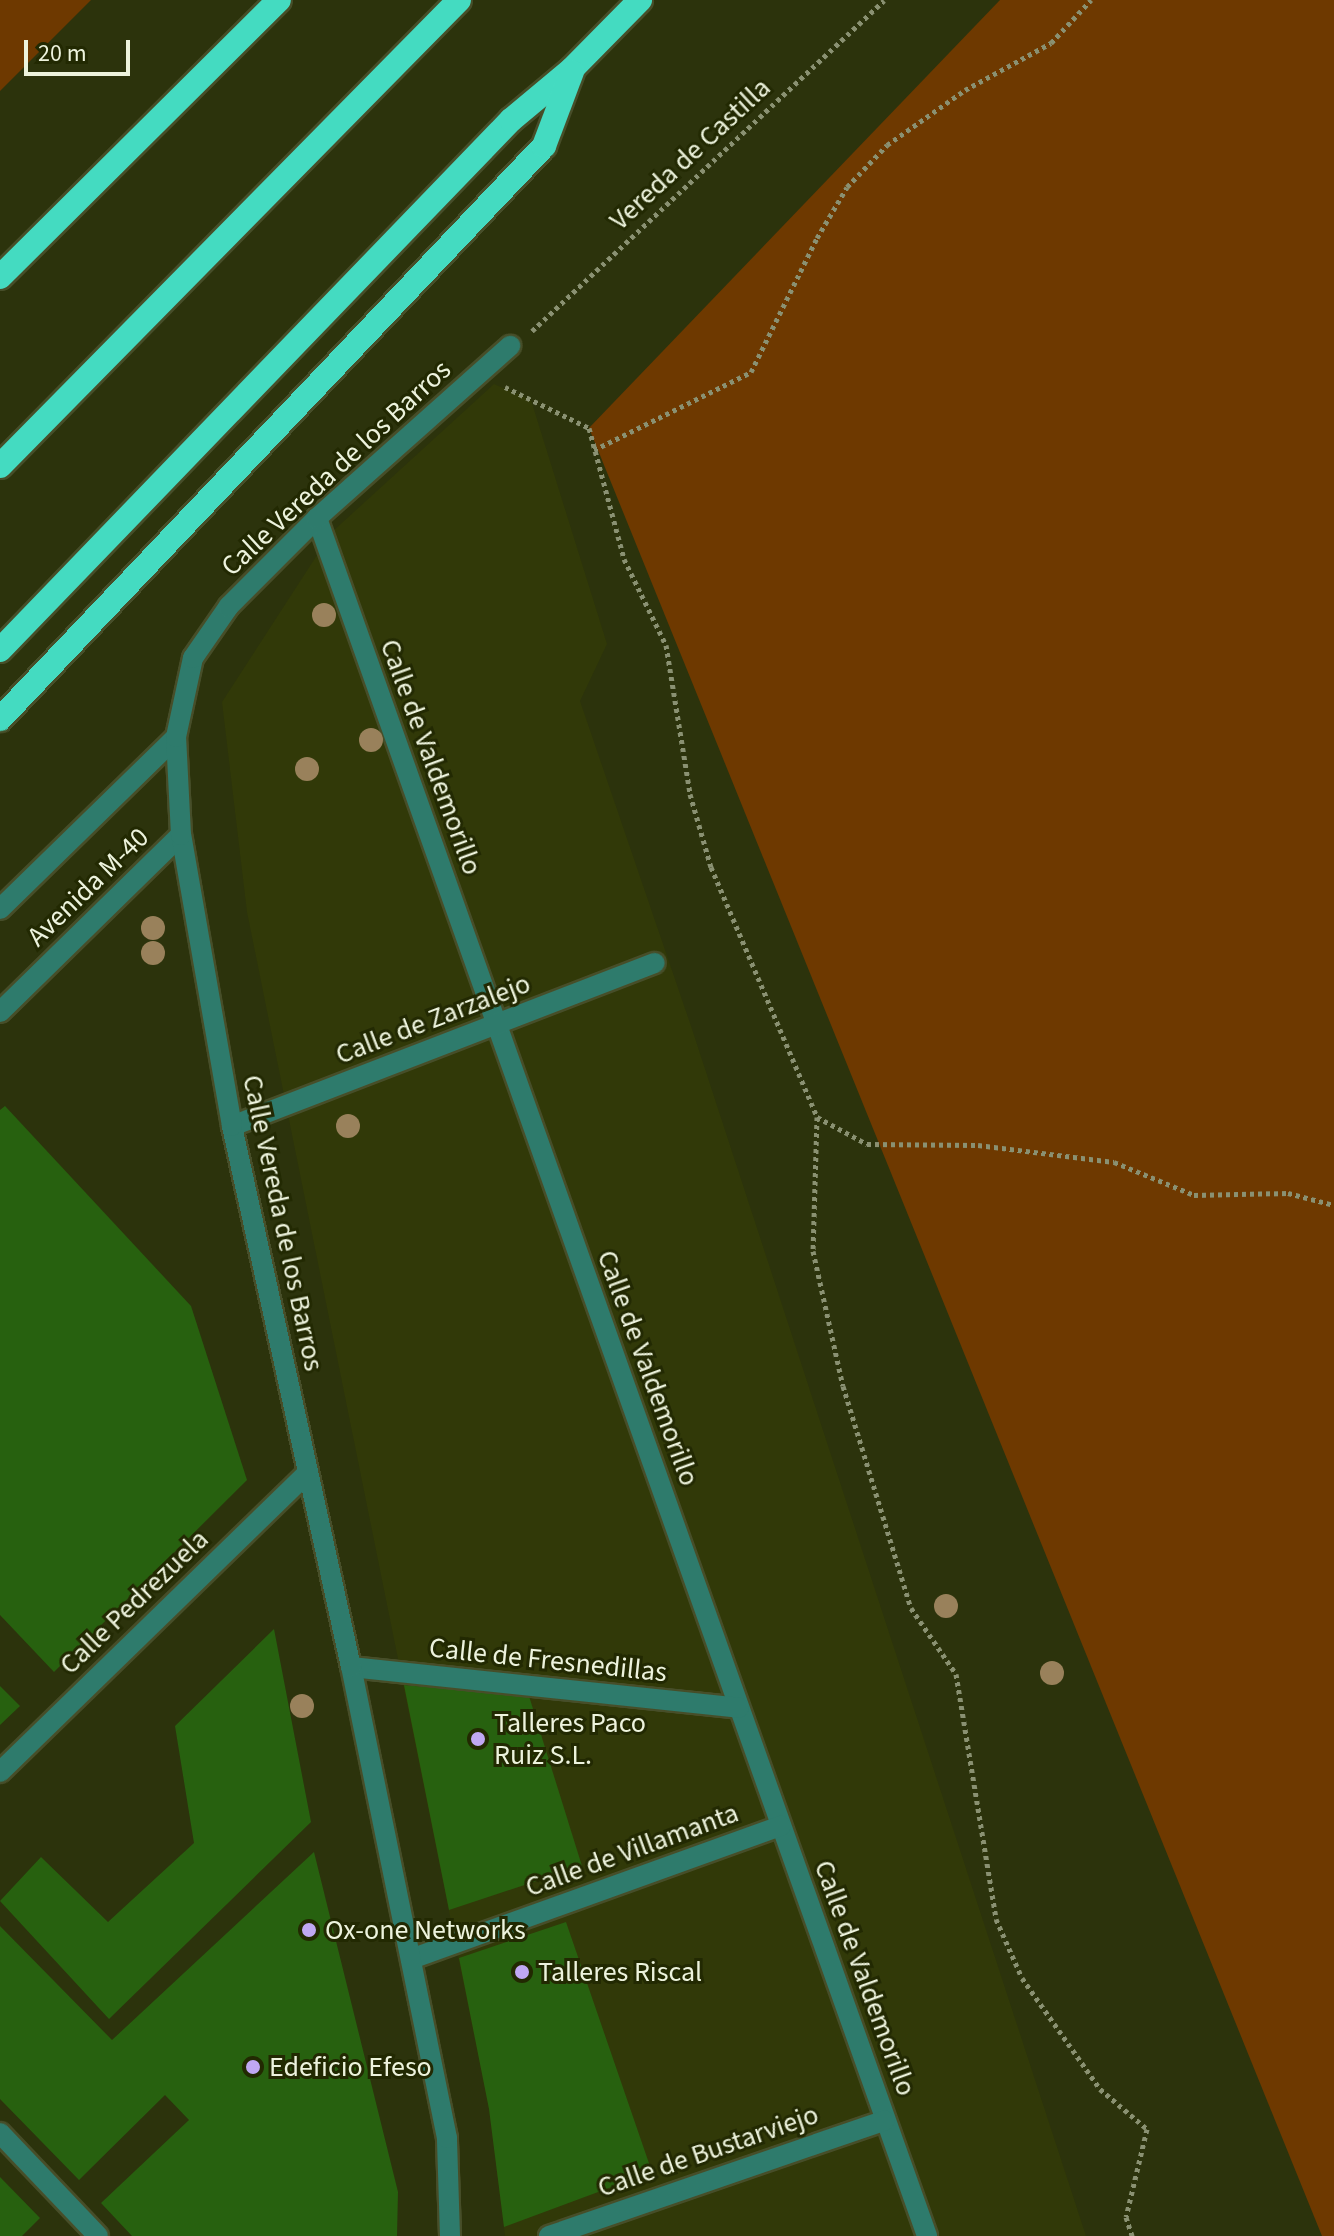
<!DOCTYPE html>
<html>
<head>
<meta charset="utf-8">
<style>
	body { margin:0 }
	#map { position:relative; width:1334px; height:2236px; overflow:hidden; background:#2c330c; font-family:"Source Sans 3",sans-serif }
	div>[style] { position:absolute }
	.built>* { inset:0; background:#313908 }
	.green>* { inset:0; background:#6e3900 }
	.building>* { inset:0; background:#27610f }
	.path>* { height:5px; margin-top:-2.5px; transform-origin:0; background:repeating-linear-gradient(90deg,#8a9172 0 4px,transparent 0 8px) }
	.roads { filter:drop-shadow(2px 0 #474e29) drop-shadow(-2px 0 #474e29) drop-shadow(0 2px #474e29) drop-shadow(0 -2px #474e29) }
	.service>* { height:20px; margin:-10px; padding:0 10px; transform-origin:10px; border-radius:10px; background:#2e7b6c }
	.minor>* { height:20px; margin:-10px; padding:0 10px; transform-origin:10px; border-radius:10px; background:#2e7b6c }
	.motorway>* { height:24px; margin:-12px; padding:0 12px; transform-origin:12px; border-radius:12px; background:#44dbc1 }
	.trees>* { width:24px; height:24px; margin:-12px; border-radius:50%; background:#99815b }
	.dots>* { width:22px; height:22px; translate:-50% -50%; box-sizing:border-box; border:4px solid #222902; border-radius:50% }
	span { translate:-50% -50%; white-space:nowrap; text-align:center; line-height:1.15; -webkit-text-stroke:6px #222902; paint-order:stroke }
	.street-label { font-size:28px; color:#edf3dd }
	.poi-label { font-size:28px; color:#edf3dd }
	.left { translate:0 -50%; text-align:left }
	.scale { position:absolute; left:24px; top:40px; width:106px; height:36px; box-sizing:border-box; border:4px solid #edf3dd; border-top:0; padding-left:10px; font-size:24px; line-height:28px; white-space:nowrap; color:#edf3dd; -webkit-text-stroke:6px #222902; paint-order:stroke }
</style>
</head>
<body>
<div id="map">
	<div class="built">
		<div style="clip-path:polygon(494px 384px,531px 400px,607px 644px,580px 701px,692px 1029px,1086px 2236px,505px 2236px,489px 2109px,247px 912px,222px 702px,332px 532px)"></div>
	</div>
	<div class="green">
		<div style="clip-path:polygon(0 0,91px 0,0 91px)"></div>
		<div style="clip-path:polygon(1000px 0,1334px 0,1334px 2236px,1322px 2236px,589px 428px)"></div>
	</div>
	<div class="building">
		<div style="clip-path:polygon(5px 1106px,191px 1306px,247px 1480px,54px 1672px,0 1615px,0 1110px)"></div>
		<div style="clip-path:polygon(274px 1629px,311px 1822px,109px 2019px,0 1901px,41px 1857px,108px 1922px,194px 1843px,175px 1726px)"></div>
		<div style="clip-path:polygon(404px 1685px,529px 1696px,582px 1866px,449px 1910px)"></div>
		<div style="clip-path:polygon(0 1686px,20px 1706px,0 1725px)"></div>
		<div style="clip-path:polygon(314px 1852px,398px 2192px,397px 2236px,132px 2236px,101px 2203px,189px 2120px,165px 2095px,79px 2180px,0 2099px,0 1926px,112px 2040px)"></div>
		<div style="clip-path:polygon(566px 1922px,652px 2172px,504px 2227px,489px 2109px,459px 1958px)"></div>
		<div style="clip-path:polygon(0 2177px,40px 2218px,22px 2236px,0 2236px)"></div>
	</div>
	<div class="path">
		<div style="left:532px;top:331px;width:483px;rotate:-43.2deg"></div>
		<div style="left:505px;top:387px;width:93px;rotate:26deg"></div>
		<div style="left:589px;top:428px;width:136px;rotate:75deg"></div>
		<div style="left:624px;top:559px;width:96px;rotate:64deg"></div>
		<div style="left:666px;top:645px;width:151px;rotate:80.8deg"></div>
		<div style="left:690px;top:794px;width:76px;rotate:74deg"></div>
		<div style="left:711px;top:867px;width:272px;rotate:67deg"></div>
		<div style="left:817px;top:1117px;width:134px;rotate:91.7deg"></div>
		<div style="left:813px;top:1251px;width:138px;rotate:77.5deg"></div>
		<div style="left:843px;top:1386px;width:232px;rotate:73deg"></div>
		<div style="left:911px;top:1608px;width:80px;rotate:55.7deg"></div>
		<div style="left:956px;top:1674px;width:248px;rotate:80.7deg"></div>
		<div style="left:996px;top:1919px;width:64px;rotate:66.2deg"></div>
		<div style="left:1022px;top:1978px;width:136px;rotate:54.9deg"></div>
		<div style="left:1100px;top:2089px;width:62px;rotate:40.4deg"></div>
		<div style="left:1147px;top:2129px;width:90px;rotate:103.4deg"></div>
		<div style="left:1126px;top:2217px;width:20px;rotate:72deg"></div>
		<div style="left:594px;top:450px;width:175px;rotate:-26.4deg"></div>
		<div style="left:751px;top:372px;width:149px;rotate:-63.8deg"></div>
		<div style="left:817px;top:238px;width:59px;rotate:-59.5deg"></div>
		<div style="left:847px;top:187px;width:58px;rotate:-46.4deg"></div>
		<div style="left:887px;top:145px;width:95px;rotate:-35.2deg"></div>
		<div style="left:965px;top:90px;width:98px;rotate:-28.7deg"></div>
		<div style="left:1051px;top:43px;width:59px;rotate:-47.1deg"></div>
		<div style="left:817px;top:1117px;width:57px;rotate:28.4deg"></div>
		<div style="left:867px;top:1144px;width:111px;rotate:0.5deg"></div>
		<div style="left:978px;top:1145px;width:137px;rotate:7.1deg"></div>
		<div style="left:1114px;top:1162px;width:87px;rotate:22.4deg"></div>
		<div style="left:1194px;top:1195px;width:94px;rotate:-1.2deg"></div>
		<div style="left:1288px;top:1193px;width:48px;rotate:14.6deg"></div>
	</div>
	<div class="roads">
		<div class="service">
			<div style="left:0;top:2133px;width:142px;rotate:46.4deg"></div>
		</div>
		<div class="minor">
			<div style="left:317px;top:518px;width:1823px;rotate:70.45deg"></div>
			<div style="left:0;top:909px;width:246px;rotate:-44.3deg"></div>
			<div style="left:0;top:1012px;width:253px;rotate:-44.4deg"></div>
			<div style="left:232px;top:1126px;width:453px;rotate:-21.1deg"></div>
			<div style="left:351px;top:1667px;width:390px;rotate:6deg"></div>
			<div style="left:0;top:1772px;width:429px;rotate:-44.2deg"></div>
			<div style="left:411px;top:1959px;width:393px;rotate:-19.8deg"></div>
			<div style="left:450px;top:2236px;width:98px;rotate:-91.8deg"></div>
			<div style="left:447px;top:2138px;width:481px;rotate:-101.5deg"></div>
			<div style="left:351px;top:1667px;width:554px;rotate:-102.41deg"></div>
			<div style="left:232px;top:1126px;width:295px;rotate:-99.9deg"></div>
			<div style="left:181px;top:835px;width:98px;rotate:-92.9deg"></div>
			<div style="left:176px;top:737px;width:81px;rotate:-77.9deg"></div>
			<div style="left:193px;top:658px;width:63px;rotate:-55.3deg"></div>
			<div style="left:229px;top:606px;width:124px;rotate:-45deg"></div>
			<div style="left:317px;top:518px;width:259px;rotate:-41.7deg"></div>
			<div style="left:549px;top:2236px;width:355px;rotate:-19deg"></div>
		</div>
		<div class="motorway">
			<div style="left:0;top:277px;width:393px;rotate:-44.8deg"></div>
			<div style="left:0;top:466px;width:654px;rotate:-45.43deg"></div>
			<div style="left:0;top:650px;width:736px;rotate:-46.05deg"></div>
			<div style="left:511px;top:120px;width:80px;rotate:-39.9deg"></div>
			<div style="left:572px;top:69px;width:97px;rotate:-45.4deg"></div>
			<div style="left:0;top:719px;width:790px;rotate:-46.49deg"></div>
			<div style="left:544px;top:146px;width:79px;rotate:-69.3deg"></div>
		</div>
	</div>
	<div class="trees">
		<div style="left:324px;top:615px"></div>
		<div style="left:371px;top:740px"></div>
		<div style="left:307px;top:769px"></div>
		<div style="left:153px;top:928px"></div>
		<div style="left:153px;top:953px"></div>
		<div style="left:348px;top:1126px"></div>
		<div style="left:946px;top:1606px"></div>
		<div style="left:1052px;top:1673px"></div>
		<div style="left:302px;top:1706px"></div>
	</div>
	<div class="dots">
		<div style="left:478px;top:1739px;background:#c0a8f3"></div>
		<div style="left:309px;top:1930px;background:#c0a8f3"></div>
		<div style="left:522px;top:1972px;background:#c0a8f3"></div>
		<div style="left:253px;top:2067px;background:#c0a8f3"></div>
	</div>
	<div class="street-label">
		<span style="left:690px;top:154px;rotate:-43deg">Vereda de Castilla</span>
		<span style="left:336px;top:468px;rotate:-43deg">Calle Vereda de los Barros</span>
		<span style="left:431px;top:757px;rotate:70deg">Calle de Valdemorillo</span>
		<span style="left:88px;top:887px;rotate:-44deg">Avenida M-40</span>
		<span style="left:433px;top:1019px;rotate:-21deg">Calle de Zarzalejo</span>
		<span style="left:283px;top:1223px;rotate:78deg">Calle Vereda de los Barros</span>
		<span style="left:648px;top:1368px;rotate:70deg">Calle de Valdemorillo</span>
		<span style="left:134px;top:1602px;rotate:-44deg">Calle Pedrezuela</span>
		<span style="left:548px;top:1660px;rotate:6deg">Calle de Fresnedillas</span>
		<span style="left:632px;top:1850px;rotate:-20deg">Calle de Villamanta</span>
		<span style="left:865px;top:1978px;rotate:70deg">Calle de Valdemorillo</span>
		<span style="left:708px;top:2151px;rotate:-19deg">Calle de Bustarviejo</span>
	</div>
	<div class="poi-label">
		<span class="left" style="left:494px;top:1739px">Talleres Paco<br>Ruiz S.L.</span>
		<span class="left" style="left:325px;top:1930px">Ox-one Networks</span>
		<span class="left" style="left:538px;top:1972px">Talleres Riscal</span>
		<span class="left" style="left:269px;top:2067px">Edeficio Efeso</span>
	</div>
	<div class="scale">20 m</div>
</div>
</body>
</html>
